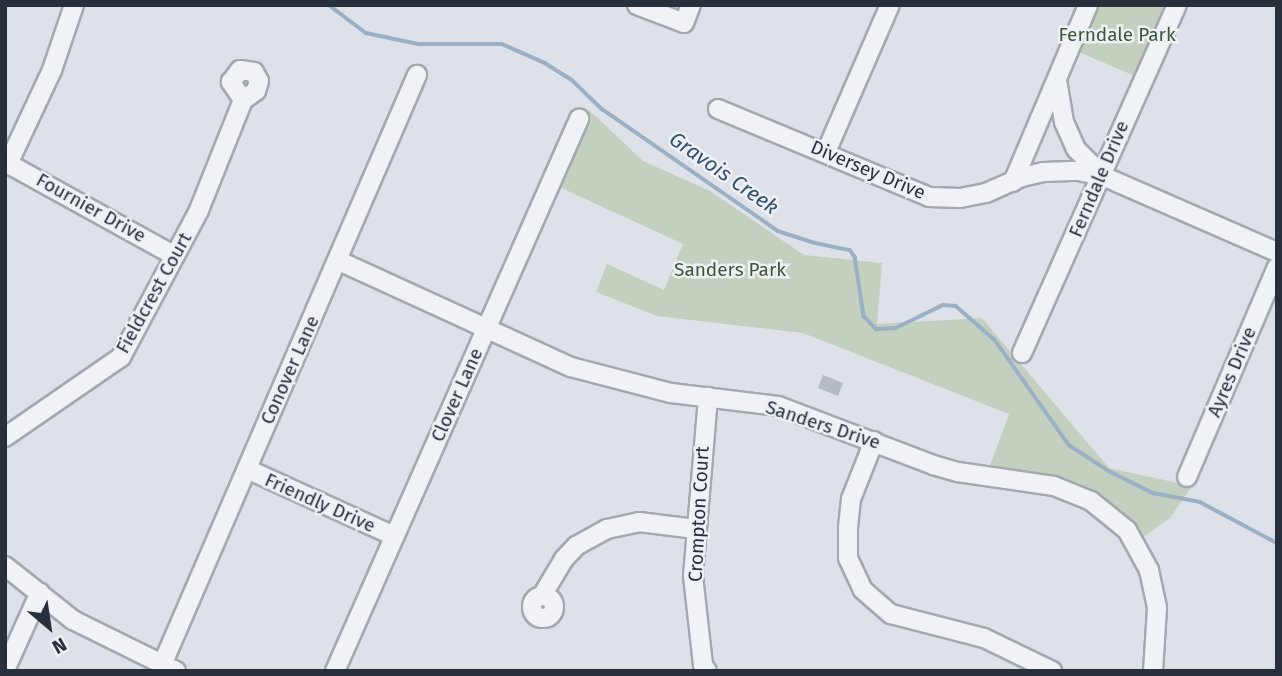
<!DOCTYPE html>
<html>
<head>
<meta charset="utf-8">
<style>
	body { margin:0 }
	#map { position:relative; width:1282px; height:676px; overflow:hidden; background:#dee1e7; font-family:"Fira Sans",sans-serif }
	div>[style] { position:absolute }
	.green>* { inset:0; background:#c4d0bf }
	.stream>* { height:3.5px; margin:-1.75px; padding:0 1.75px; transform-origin:1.75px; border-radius:1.75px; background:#9ab0c5 }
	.building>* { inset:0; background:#b5bbc3 }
	.roads { filter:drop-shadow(2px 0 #a4a8b0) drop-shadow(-2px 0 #a4a8b0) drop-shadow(0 2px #a4a8b0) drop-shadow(0 -2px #a4a8b0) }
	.minor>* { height:18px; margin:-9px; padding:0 9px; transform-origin:9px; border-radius:9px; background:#f0f2f5 }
	.minor>.ring { margin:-9px; padding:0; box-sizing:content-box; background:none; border:18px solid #f0f2f5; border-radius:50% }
	span { translate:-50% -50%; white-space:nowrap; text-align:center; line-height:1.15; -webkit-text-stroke:5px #edf0f4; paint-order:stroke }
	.park-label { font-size:19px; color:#3d5736 }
	.street-label { font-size:19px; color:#28303c }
	.water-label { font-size:21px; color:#354f6e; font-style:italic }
	.frame { position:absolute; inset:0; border:7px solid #28303c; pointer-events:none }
	.north { position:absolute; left:14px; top:592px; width:70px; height:70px; -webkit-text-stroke:5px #edf0f4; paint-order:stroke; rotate:151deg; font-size:19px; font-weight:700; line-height:28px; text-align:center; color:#28303c }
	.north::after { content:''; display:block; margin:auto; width:24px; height:32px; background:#28303c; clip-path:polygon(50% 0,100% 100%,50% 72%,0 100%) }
</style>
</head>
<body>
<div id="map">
	<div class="green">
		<div style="clip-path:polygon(1094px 5px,1166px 5px,1135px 76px,1074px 50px)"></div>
		<div style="clip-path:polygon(589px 110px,643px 161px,710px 191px,804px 255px,882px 263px,877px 324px,982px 318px,1109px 468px,1192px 486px,1170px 518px,1142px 538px,1093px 494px,1074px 484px,1034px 474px,988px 471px,1009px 414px,803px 333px,657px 316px,596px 292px,607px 264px,664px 290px,683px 244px,555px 185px)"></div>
	</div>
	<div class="stream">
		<div style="left:329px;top:5px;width:46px;rotate:37.1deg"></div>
		<div style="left:366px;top:33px;width:53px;rotate:11.9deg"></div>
		<div style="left:418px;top:44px;width:84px"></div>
		<div style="left:502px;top:44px;width:47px;rotate:23.8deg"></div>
		<div style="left:545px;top:63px;width:32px;rotate:32deg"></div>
		<div style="left:572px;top:80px;width:42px;rotate:44deg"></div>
		<div style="left:602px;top:109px;width:214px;rotate:34.7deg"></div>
		<div style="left:778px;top:231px;width:35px;rotate:18deg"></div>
		<div style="left:811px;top:242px;width:40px;rotate:12deg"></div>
		<div style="left:850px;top:250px;width:9px;rotate:54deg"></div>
		<div style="left:855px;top:257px;width:60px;rotate:81.3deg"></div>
		<div style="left:864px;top:316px;width:18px;rotate:47deg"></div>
		<div style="left:876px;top:329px;width:20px;rotate:-3deg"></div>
		<div style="left:896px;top:328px;width:52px;rotate:-26.1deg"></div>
		<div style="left:943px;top:305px;width:13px;rotate:4deg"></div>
		<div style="left:956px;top:306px;width:52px;rotate:41.1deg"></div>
		<div style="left:995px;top:340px;width:128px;rotate:54.8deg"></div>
		<div style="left:1069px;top:445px;width:48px;rotate:33deg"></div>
		<div style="left:1109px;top:471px;width:49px;rotate:26.6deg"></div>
		<div style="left:1153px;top:493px;width:48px;rotate:10.8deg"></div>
		<div style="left:1200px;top:502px;width:87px;rotate:28deg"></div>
	</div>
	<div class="building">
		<div style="clip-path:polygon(823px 375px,843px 383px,838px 396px,818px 388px)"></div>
	</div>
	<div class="roads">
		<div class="minor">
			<div style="left:637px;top:5px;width:50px;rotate:21deg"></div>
			<div style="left:684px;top:23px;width:19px;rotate:-69deg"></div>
			<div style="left:240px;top:70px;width:14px;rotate:8deg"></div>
			<div style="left:254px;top:72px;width:10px;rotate:61deg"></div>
			<div style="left:259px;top:81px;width:10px;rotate:107deg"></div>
			<div style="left:256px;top:91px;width:16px;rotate:145deg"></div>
			<div style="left:243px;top:100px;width:22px;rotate:-124deg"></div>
			<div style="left:231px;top:82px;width:15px;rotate:-53deg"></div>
			<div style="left:1057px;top:80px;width:43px;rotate:80.5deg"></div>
			<div style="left:1064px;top:122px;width:30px;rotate:66deg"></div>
			<div style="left:1076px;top:149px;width:38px;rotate:45deg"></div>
			<div style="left:718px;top:109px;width:229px;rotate:22.6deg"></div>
			<div style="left:929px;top:197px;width:31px;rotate:2deg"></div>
			<div style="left:960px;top:198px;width:26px;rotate:-11deg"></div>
			<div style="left:986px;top:193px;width:39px;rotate:-24deg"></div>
			<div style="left:1022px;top:177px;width:22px;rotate:-13deg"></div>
			<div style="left:1043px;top:172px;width:35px;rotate:-2deg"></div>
			<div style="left:1078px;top:171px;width:25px;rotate:11deg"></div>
			<div style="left:1103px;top:176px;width:190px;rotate:23.6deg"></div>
			<div style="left:826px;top:152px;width:160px;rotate:-66.5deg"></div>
			<div style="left:5px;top:162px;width:194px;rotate:28.9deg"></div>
			<div style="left:8px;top:164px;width:104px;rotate:-64.9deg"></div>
			<div style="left:52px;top:70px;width:69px;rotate:-71.3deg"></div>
			<div style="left:1013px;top:182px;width:192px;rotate:-67deg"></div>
			<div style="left:337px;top:260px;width:257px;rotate:24.6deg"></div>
			<div style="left:571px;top:367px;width:103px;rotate:14.6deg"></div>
			<div style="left:671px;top:393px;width:108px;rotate:6.9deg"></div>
			<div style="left:778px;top:406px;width:166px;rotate:20.8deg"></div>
			<div style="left:933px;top:465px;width:26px;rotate:16deg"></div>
			<div style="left:958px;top:472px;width:97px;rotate:8.3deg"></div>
			<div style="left:1054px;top:486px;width:40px;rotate:22deg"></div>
			<div style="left:1091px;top:501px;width:46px;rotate:38.9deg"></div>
			<div style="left:1127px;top:530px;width:46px;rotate:61.2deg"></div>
			<div style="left:1149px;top:570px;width:39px;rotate:78deg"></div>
			<div style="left:1157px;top:608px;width:63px;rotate:93.6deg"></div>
			<div style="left:1022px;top:353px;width:381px;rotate:-66deg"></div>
			<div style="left:5px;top:437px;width:141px;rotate:-34.6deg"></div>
			<div style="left:121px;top:357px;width:166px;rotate:-62deg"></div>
			<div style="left:199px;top:210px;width:118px;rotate:-68.2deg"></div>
			<div style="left:874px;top:441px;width:62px;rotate:111.6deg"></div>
			<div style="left:851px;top:499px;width:28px;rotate:96deg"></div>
			<div style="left:848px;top:527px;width:31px;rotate:90deg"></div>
			<div style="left:848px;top:558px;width:35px;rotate:65deg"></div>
			<div style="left:863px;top:590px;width:37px;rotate:41deg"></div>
			<div style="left:891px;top:614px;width:96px;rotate:14.5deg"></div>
			<div style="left:984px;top:638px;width:76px;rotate:25.9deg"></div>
			<div style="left:247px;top:469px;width:162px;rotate:24.5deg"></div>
			<div style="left:1187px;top:477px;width:228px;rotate:-66.8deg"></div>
			<div style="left:5px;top:566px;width:87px;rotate:38.5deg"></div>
			<div style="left:73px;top:620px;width:115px;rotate:26.3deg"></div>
			<div class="ring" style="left:532px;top:596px;width:4px;height:4px"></div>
			<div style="left:542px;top:596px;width:43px;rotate:-59.3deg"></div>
			<div style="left:564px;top:559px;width:18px;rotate:-47deg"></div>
			<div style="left:576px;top:546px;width:35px;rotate:-29deg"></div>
			<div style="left:607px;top:529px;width:33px;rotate:-12deg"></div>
			<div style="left:639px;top:522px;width:57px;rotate:7deg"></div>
			<div style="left:162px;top:665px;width:643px;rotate:-66.63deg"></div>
			<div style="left:5px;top:670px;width:85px;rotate:-65.8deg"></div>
			<div style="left:335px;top:671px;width:604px;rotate:-66.15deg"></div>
			<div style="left:707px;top:671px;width:7px;rotate:-124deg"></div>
			<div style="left:703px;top:665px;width:90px;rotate:-96.4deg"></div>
			<div style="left:693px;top:576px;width:180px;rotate:-85.2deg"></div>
		</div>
	</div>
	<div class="park-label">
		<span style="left:1117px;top:35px">Ferndale Park</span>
		<span style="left:730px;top:270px">Sanders Park</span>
	</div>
	<div class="street-label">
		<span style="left:868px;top:170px;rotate:23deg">Diversey Drive</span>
		<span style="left:1099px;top:179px;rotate:-67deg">Ferndale Drive</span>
		<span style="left:91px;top:208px;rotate:29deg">Fournier Drive</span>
		<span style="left:154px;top:293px;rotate:-61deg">Fieldcrest Court</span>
		<span style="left:290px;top:370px;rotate:-66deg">Conover Lane</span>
		<span style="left:1232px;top:372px;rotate:-67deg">Ayres Drive</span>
		<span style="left:457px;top:395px;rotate:-66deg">Clover Lane</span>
		<span style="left:823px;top:425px;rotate:18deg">Sanders Drive</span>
		<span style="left:320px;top:503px;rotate:24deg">Friendly Drive</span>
		<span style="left:699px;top:514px;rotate:-87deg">Crompton Court</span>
	</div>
	<div class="water-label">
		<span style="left:724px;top:173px;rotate:35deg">Gravois Creek</span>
	</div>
	<div class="frame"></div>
	<div class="north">N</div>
</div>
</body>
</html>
